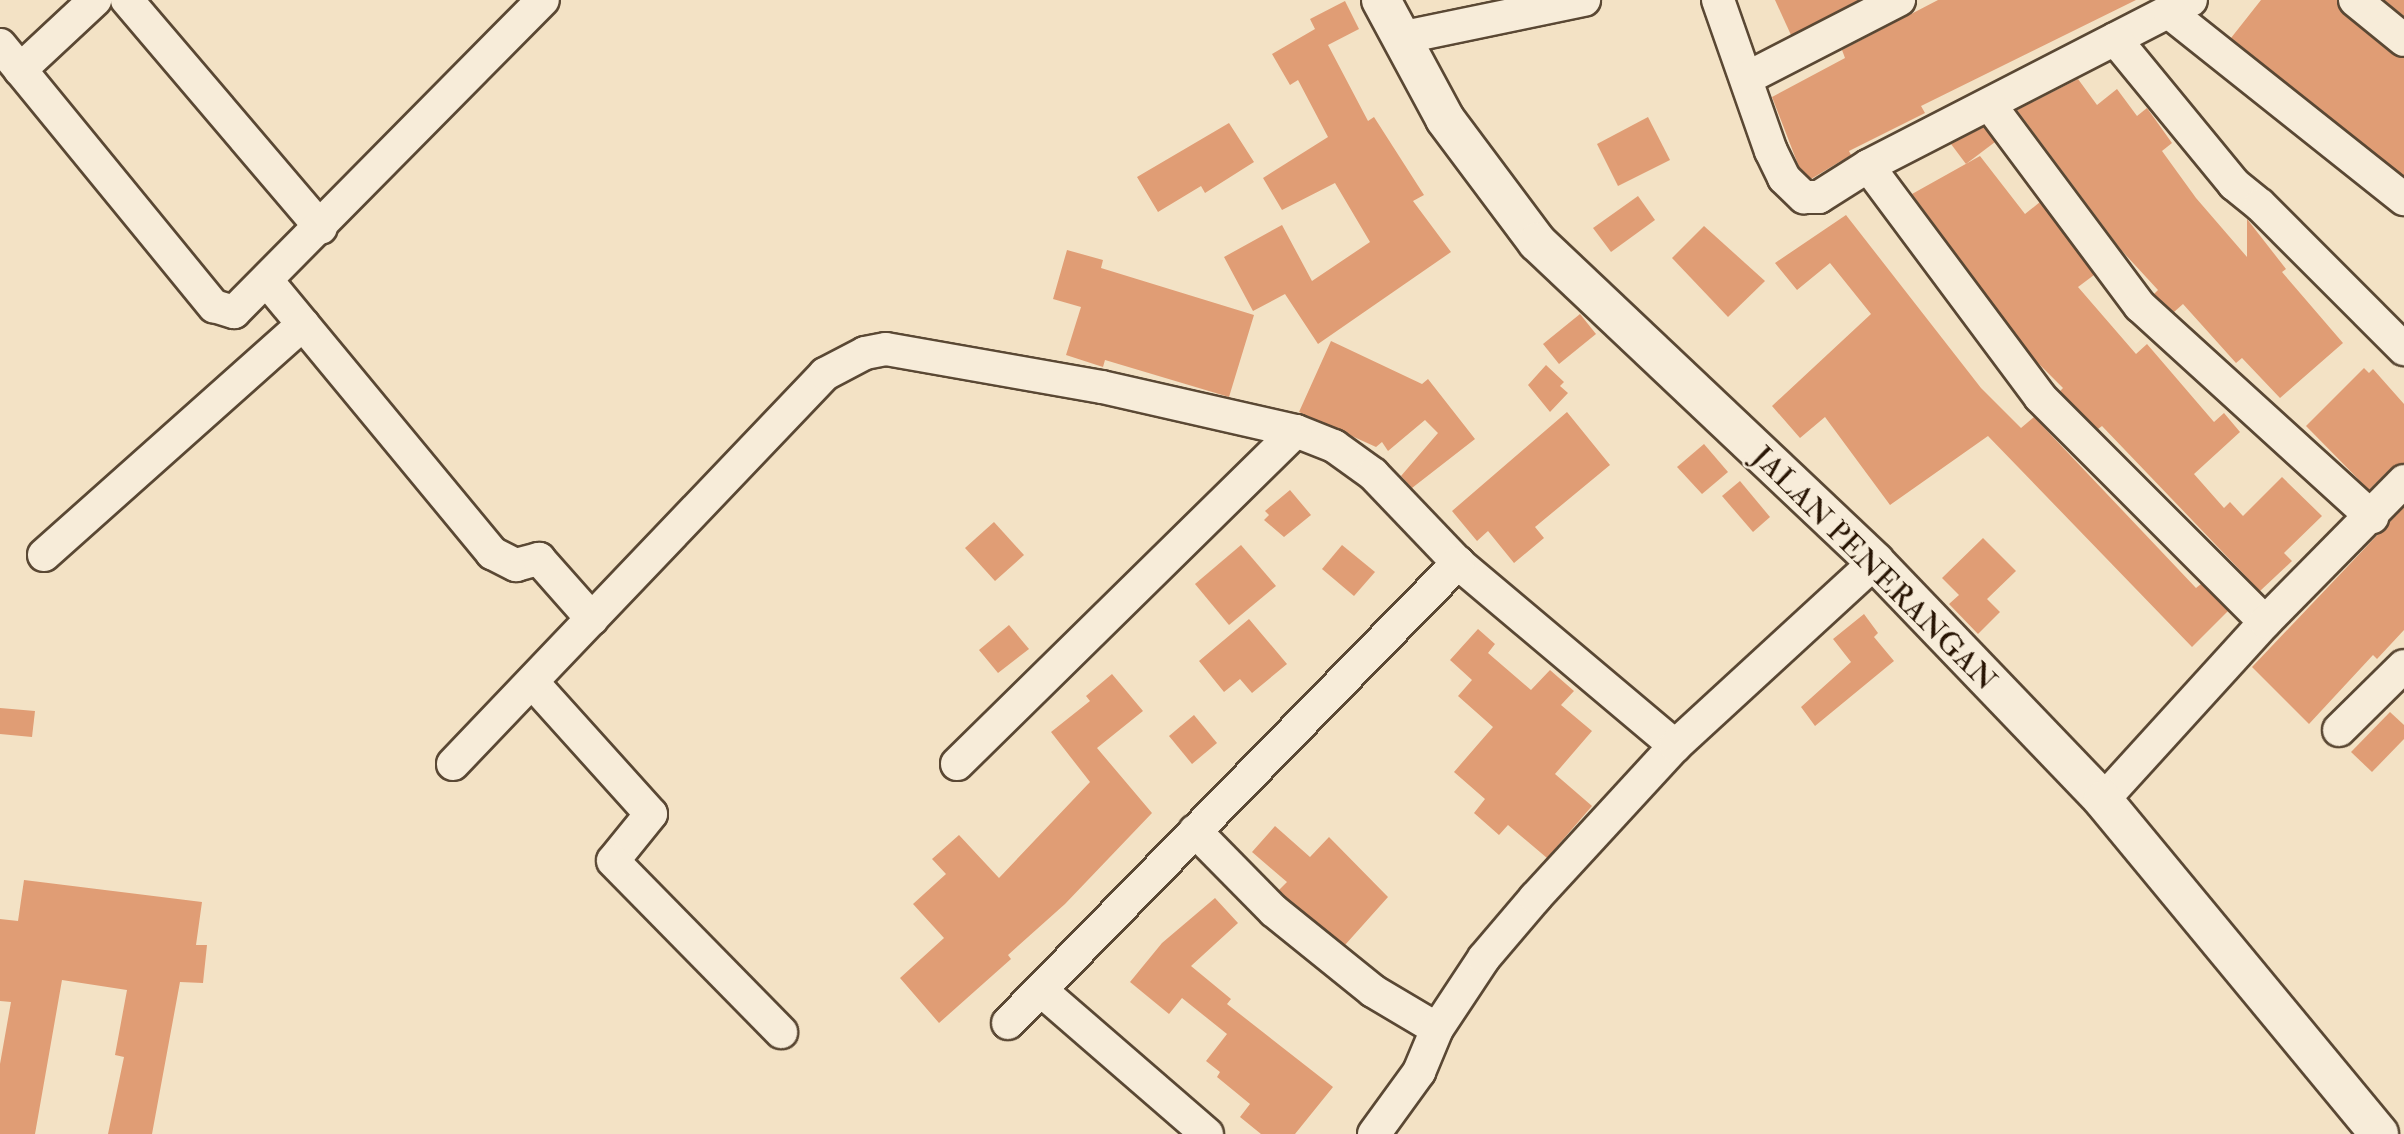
<!DOCTYPE html>
<html>
<head>
<meta charset="utf-8">
<style>
	body { margin:0 }
	#map { position:relative; width:2404px; height:1134px; overflow:hidden; background:#f3e2c5; font-family:"IM FELL Double Pica",serif }
	div>[style] { position:absolute }
	.building>* { inset:0; background:#e09d75 }
	.roads { filter:drop-shadow(2px 0 #5a4834) drop-shadow(-2px 0 #5a4834) drop-shadow(0 2px #5a4834) drop-shadow(0 -2px #5a4834) }
	.minor>* { height:32px; margin:-16px; padding:0 16px; transform-origin:16px; border-radius:16px; background:#f7ecd9 }
	.tertiary>* { height:38px; margin:-19px; padding:0 19px; transform-origin:19px; border-radius:19px; background:#f7ecd9 }
	span { translate:-50% -50%; white-space:nowrap; text-align:center; line-height:1.15; -webkit-text-stroke:5px #f7ecd9; paint-order:stroke }
	.street-label { font-size:30px; color:#271403 }
</style>
</head>
<body>
<div id="map">
	<div class="building">
		<div style="clip-path:polygon(1775px 0,1859px 0,1791px 35px)"></div>
		<div style="clip-path:polygon(1938px 0,2136px 0,1921px 106px,1925px 113px,1849px 151px,1851px 155px,1811px 179px,1799px 167px,1772px 97px,1845px 58px,1842px 50px)"></div>
		<div style="clip-path:polygon(2261px 0,2337px 0,2343px 14px,2392px 54px,2404px 58px,2404px 176px,2231px 38px)"></div>
		<div style="clip-path:polygon(2384px 0,2404px 0,2404px 16px)"></div>
		<div style="clip-path:polygon(1345px 1px,1359px 29px,1328px 45px,1368px 121px,1374px 117px,1424px 195px,1413px 201px,1451px 252px,1318px 344px,1285px 294px,1253px 311px,1224px 257px,1282px 225px,1312px 281px,1370px 242px,1335px 183px,1282px 210px,1263px 178px,1328px 137px,1298px 80px,1290px 85px,1272px 54px,1315px 29px,1310px 19px)"></div>
		<div style="clip-path:polygon(2078px 79px,2097px 105px,2117px 89px,2137px 116px,2147px 108px,2172px 143px,2162px 151px,2196px 198px,2247px 257px,2247px 219px,2286px 269px,2282px 272px,2343px 343px,2280px 398px,2242px 358px,2236px 363px,2183px 304px,2174px 312px,2154px 294px,2158px 290px,2122px 251px,2017px 110px)"></div>
		<div style="clip-path:polygon(1648px 117px,1670px 160px,1618px 186px,1597px 144px)"></div>
		<div style="clip-path:polygon(1229px 123px,1254px 162px,1205px 193px,1201px 186px,1158px 212px,1137px 177px)"></div>
		<div style="clip-path:polygon(1984px 127px,1995px 142px,1966px 164px,1951px 144px)"></div>
		<div style="clip-path:polygon(1980px 156px,2025px 214px,2040px 202px,2094px 275px,2078px 287px,2136px 354px,2147px 344px,2214px 422px,2224px 413px,2240px 432px,2194px 474px,2224px 508px,2230px 502px,2243px 516px,2282px 477px,2322px 516px,2284px 553px,2292px 561px,2260px 591px,2102px 426px,2098px 429px,2060px 391px,2063px 388px,2035px 360px,1912px 194px)"></div>
		<div style="clip-path:polygon(1638px 196px,1655px 220px,1611px 252px,1593px 228px)"></div>
		<div style="clip-path:polygon(1846px 215px,1981px 388px,2021px 428px,2034px 417px,2196px 588px,2201px 584px,2228px 611px,2192px 647px,1988px 436px,1890px 505px,1825px 417px,1800px 438px,1772px 406px,1871px 314px,1830px 263px,1797px 290px,1775px 263px)"></div>
		<div style="clip-path:polygon(1704px 226px,1765px 281px,1728px 317px,1672px 258px)"></div>
		<div style="clip-path:polygon(1067px 250px,1103px 260px,1101px 268px,1254px 315px,1229px 397px,1105px 360px,1103px 367px,1066px 355px,1081px 307px,1053px 299px)"></div>
		<div style="clip-path:polygon(1580px 314px,1596px 334px,1559px 364px,1543px 344px)"></div>
		<div style="clip-path:polygon(1331px 341px,1422px 384px,1428px 379px,1475px 439px,1412px 488px,1401px 476px,1438px 433px,1425px 420px,1388px 451px,1382px 442px,1376px 447px,1299px 412px)"></div>
		<div style="clip-path:polygon(1546px 365px,1564px 382px,1560px 386px,1568px 393px,1550px 412px,1528px 385px)"></div>
		<div style="clip-path:polygon(2364px 368px,2369px 373px,2373px 369px,2404px 404px,2404px 463px,2391px 468px,2369px 490px,2306px 426px)"></div>
		<div style="clip-path:polygon(1567px 412px,1610px 465px,1535px 527px,1544px 538px,1514px 563px,1488px 531px,1477px 541px,1452px 511px)"></div>
		<div style="clip-path:polygon(1704px 444px,1728px 472px,1702px 494px,1677px 467px)"></div>
		<div style="clip-path:polygon(1740px 481px,1770px 517px,1753px 532px,1722px 496px)"></div>
		<div style="clip-path:polygon(1290px 490px,1311px 515px,1284px 537px,1264px 520px,1269px 515px,1265px 511px)"></div>
		<div style="clip-path:polygon(2404px 507px,2404px 630px,2377px 659px,2373px 655px,2309px 724px,2252px 667px)"></div>
		<div style="clip-path:polygon(994px 522px,1024px 555px,995px 581px,965px 548px)"></div>
		<div style="clip-path:polygon(1983px 538px,2016px 571px,1987px 599px,2000px 612px,1978px 634px,1949px 604px,1959px 595px,1942px 578px)"></div>
		<div style="clip-path:polygon(1241px 545px,1276px 586px,1229px 625px,1195px 584px)"></div>
		<div style="clip-path:polygon(1342px 545px,1375px 572px,1354px 596px,1322px 569px)"></div>
		<div style="clip-path:polygon(1864px 614px,1878px 633px,1874px 637px,1894px 661px,1815px 726px,1801px 707px,1851px 662px,1833px 639px)"></div>
		<div style="clip-path:polygon(1249px 619px,1287px 664px,1252px 693px,1240px 679px,1224px 692px,1199px 661px)"></div>
		<div style="clip-path:polygon(1009px 625px,1029px 649px,998px 673px,979px 650px)"></div>
		<div style="clip-path:polygon(1478px 629px,1495px 644px,1488px 653px,1531px 690px,1550px 670px,1574px 691px,1561px 705px,1592px 731px,1555px 774px,1592px 806px,1547px 858px,1508px 825px,1499px 835px,1474px 813px,1485px 799px,1454px 772px,1493px 727px,1458px 696px,1472px 680px,1450px 660px)"></div>
		<div style="clip-path:polygon(1112px 674px,1143px 711px,1097px 748px,1152px 813px,1065px 904px,1008px 955px,1011px 959px,939px 1023px,900px 978px,944px 938px,913px 904px,946px 874px,932px 859px,959px 835px,999px 878px,1090px 782px,1051px 732px,1090px 701px,1086px 696px)"></div>
		<div style="clip-path:polygon(0 708px,35px 711px,32px 737px,0 734px)"></div>
		<div style="clip-path:polygon(2390px 712px,2404px 725px,2404px 739px,2372px 772px,2351px 752px)"></div>
		<div style="clip-path:polygon(1194px 715px,1217px 743px,1192px 764px,1169px 736px)"></div>
		<div style="clip-path:polygon(1275px 826px,1310px 857px,1329px 837px,1388px 897px,1345px 945px,1286px 897px,1279px 890px,1287px 882px,1252px 852px)"></div>
		<div style="clip-path:polygon(24px 880px,202px 902px,196px 945px,207px 945px,203px 983px,180px 982px,152px 1134px,108px 1134px,124px 1057px,115px 1055px,127px 990px,62px 980px,35px 1134px,0 1134px,0 1064px,11px 1002px,0 1001px,0 919px,18px 921px)"></div>
		<div style="clip-path:polygon(1215px 898px,1238px 923px,1191px 966px,1231px 999px,1227px 1004px,1333px 1087px,1295px 1134px,1261px 1134px,1240px 1117px,1250px 1104px,1217px 1077px,1220px 1072px,1206px 1061px,1227px 1034px,1182px 998px,1169px 1014px,1130px 982px,1162px 943px)"></div>
	</div>
	<div class="roads">
		<div class="minor">
			<div style="left:127px;top:0;width:299px;rotate:49.6deg"></div>
			<div style="left:1718px;top:0;width:160px;rotate:70.7deg"></div>
			<div style="left:1771px;top:151px;width:30px;rotate:64deg"></div>
			<div style="left:1784px;top:178px;width:28px;rotate:44deg"></div>
			<div style="left:1804px;top:197px;width:15px"></div>
			<div style="left:1819px;top:197px;width:58px;rotate:-32.3deg"></div>
			<div style="left:1868px;top:166px;width:363px;rotate:-27.2deg"></div>
			<div style="left:2355px;top:0;width:63px;rotate:39.2deg"></div>
			<div style="left:2170px;top:13px;width:299px;rotate:38.5deg"></div>
			<div style="left:1400px;top:38px;width:188px;rotate:-11.7deg"></div>
			<div style="left:2115px;top:39px;width:188px;rotate:50.6deg"></div>
			<div style="left:2234px;top:184px;width:33px;rotate:39deg"></div>
			<div style="left:2260px;top:205px;width:204px;rotate:45deg"></div>
			<div style="left:0;top:45px;width:338px;rotate:50.7deg"></div>
			<div style="left:214px;top:306px;width:21px;rotate:17deg"></div>
			<div style="left:234px;top:312px;width:439px;rotate:-45.3deg"></div>
			<div style="left:20px;top:70px;width:103px;rotate:-43deg"></div>
			<div style="left:1747px;top:78px;width:171px;rotate:-27.2deg"></div>
			<div style="left:1990px;top:105px;width:251px;rotate:53.3deg"></div>
			<div style="left:2140px;top:306px;width:314px;rotate:42.3deg"></div>
			<div style="left:1868px;top:166px;width:288px;rotate:53.3deg"></div>
			<div style="left:2040px;top:397px;width:318px;rotate:45deg"></div>
			<div style="left:268px;top:282px;width:352px;rotate:50.4deg"></div>
			<div style="left:492px;top:553px;width:27px;rotate:27deg"></div>
			<div style="left:516px;top:565px;width:24px;rotate:-15deg"></div>
			<div style="left:539px;top:559px;width:80px;rotate:48.5deg"></div>
			<div style="left:44px;top:555px;width:347px;rotate:-41.7deg"></div>
			<div style="left:533px;top:683px;width:176px;rotate:48deg"></div>
			<div style="left:651px;top:814px;width:60px;rotate:129deg"></div>
			<div style="left:613px;top:861px;width:240px;rotate:45.5deg"></div>
			<div style="left:2339px;top:730px;width:91px;rotate:-44.6deg"></div>
			<div style="left:453px;top:764px;width:539px;rotate:-46.35deg"></div>
			<div style="left:825px;top:374px;width:45px;rotate:-27.7deg"></div>
			<div style="left:865px;top:353px;width:21px;rotate:-11deg"></div>
			<div style="left:886px;top:349px;width:219px;rotate:10deg"></div>
			<div style="left:1102px;top:387px;width:199px;rotate:12.8deg"></div>
			<div style="left:1296px;top:431px;width:41px;rotate:21.5deg"></div>
			<div style="left:1334px;top:446px;width:48px;rotate:35.7deg"></div>
			<div style="left:1373px;top:474px;width:123px;rotate:46.3deg"></div>
			<div style="left:1458px;top:563px;width:284px;rotate:40.1deg"></div>
			<div style="left:957px;top:764px;width:475px;rotate:-44.5deg"></div>
			<div style="left:2103px;top:800px;width:241px;rotate:-47.7deg"></div>
			<div style="left:2265px;top:622px;width:198px;rotate:-45.4deg"></div>
			<div style="left:1195px;top:831px;width:112px;rotate:45.4deg"></div>
			<div style="left:1274px;top:911px;width:127px;rotate:38.9deg"></div>
			<div style="left:1373px;top:991px;width:74px;rotate:30.7deg"></div>
			<div style="left:1043px;top:992px;width:217px;rotate:40.9deg"></div>
			<div style="left:1008px;top:1023px;width:644px;rotate:-45.63deg"></div>
			<div style="left:1374px;top:1134px;width:77px;rotate:-54deg"></div>
			<div style="left:1419px;top:1072px;width:47px;rotate:-67.3deg"></div>
			<div style="left:1437px;top:1029px;width:85px;rotate:-56.5deg"></div>
			<div style="left:1484px;top:958px;width:79px;rotate:-49.6deg"></div>
			<div style="left:1535px;top:898px;width:207px;rotate:-47.4deg"></div>
			<div style="left:1675px;top:746px;width:272px;rotate:-42.6deg"></div>
		</div>
		<div class="tertiary">
			<div style="left:1381px;top:0;width:135px;rotate:61.7deg"></div>
			<div style="left:1445px;top:119px;width:154px;rotate:53.2deg"></div>
			<div style="left:1537px;top:242px;width:465px;rotate:43.4deg"></div>
			<div style="left:1875px;top:562px;width:330px;rotate:46.2deg"></div>
			<div style="left:2103px;top:800px;width:433px;rotate:50.4deg"></div>
		</div>
	</div>
	<div class="street-label">
		<span style="left:1874px;top:569px;rotate:45deg">JALAN PENERANGAN</span>
	</div>
</div>
</body>
</html>
